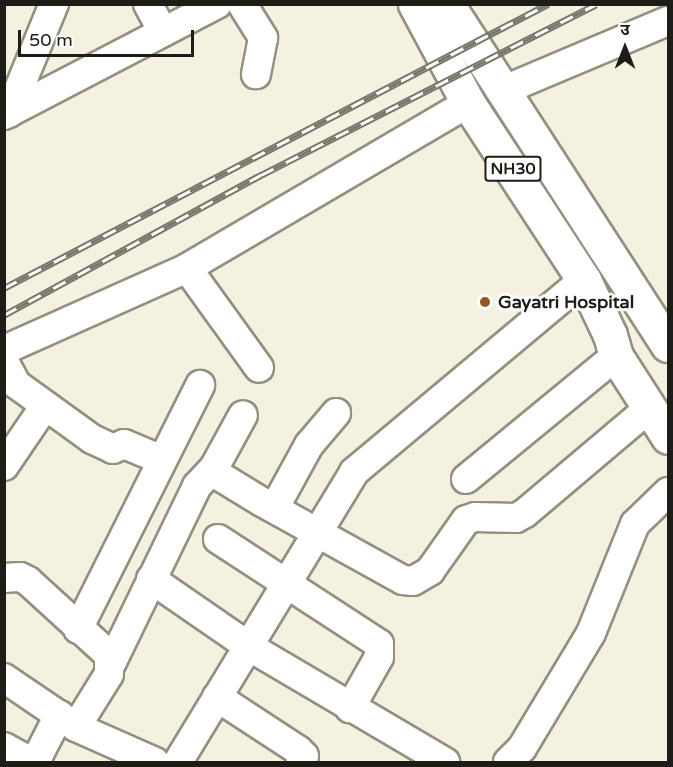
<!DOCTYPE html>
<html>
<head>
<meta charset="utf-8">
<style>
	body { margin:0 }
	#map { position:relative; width:673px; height:767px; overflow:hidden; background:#f5f1e0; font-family:"Varela Round","Noto Sans Devanagari",sans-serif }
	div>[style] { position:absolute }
	.roads { filter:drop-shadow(2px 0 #939080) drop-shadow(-2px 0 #939080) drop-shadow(0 2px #939080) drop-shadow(0 -2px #939080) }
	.street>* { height:28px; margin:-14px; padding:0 14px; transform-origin:14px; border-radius:14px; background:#fff }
	.highway>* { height:33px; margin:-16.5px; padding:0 16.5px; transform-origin:16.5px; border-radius:16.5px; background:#fff }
	.rail>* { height:7px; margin-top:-3.5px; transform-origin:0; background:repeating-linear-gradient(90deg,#fff 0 14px,#79776c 0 28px); box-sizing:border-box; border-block:2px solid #79776c }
	.dots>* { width:16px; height:16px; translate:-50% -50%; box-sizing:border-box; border:3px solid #fff; border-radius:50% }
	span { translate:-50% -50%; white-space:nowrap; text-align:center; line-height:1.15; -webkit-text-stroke:6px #fff; paint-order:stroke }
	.shield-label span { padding:2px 4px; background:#fff; border:2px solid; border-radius:4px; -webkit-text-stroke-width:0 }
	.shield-label { font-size:16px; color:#1d1c16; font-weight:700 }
	.poi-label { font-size:18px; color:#1d1c16; font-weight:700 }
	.left { translate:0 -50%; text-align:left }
	.frame { position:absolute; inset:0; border:6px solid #1d1c16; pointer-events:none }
	.north { position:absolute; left:595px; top:18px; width:60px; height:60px; -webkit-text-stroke:4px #fff; paint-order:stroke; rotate:0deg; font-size:16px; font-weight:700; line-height:24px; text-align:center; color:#1d1c16 }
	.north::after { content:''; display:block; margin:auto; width:21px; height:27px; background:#1d1c16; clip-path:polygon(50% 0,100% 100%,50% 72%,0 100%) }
	.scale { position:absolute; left:18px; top:30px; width:176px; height:27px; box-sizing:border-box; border:3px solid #1d1c16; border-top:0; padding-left:8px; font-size:18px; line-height:21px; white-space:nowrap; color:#1d1c16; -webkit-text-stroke:4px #fff; paint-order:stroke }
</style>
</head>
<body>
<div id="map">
	<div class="roads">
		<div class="street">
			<div style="left:148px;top:4px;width:32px;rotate:62deg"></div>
			<div style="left:242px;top:4px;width:40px;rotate:58deg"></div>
			<div style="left:263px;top:38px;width:37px;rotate:101deg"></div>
			<div style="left:502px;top:91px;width:180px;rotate:-22.9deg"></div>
			<div style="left:9px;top:113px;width:118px;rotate:-67.6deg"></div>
			<div style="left:4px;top:115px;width:240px;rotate:-27.5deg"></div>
			<div style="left:187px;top:268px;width:123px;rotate:54.2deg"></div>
			<div style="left:4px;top:350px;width:201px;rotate:-24.1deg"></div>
			<div style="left:187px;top:268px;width:326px;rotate:-30.4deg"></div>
			<div style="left:4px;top:361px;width:26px;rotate:62deg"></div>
			<div style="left:16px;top:384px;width:94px;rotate:35.9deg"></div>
			<div style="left:92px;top:439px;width:23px;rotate:25deg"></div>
			<div style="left:113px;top:449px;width:12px;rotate:-24deg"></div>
			<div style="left:124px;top:444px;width:41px;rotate:22.8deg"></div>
			<div style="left:4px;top:466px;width:73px;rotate:-55.7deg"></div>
			<div style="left:214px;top:468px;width:11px;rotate:52deg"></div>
			<div style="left:221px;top:477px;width:48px;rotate:31.4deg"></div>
			<div style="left:262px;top:502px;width:161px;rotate:29deg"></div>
			<div style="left:403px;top:580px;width:10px;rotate:6deg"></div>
			<div style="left:413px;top:581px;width:20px;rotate:-30deg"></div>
			<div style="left:430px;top:571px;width:62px;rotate:-54.8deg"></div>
			<div style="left:466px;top:520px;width:9px;rotate:-18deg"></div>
			<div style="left:475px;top:517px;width:41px;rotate:1.4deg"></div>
			<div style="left:516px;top:518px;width:10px;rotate:-29deg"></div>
			<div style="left:525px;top:513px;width:161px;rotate:-40.2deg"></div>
			<div style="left:466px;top:479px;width:194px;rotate:-39.4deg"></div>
			<div style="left:275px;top:507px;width:71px;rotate:-61.3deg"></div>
			<div style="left:309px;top:445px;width:42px;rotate:-49.8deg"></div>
			<div style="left:218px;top:539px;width:192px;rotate:33.1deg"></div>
			<div style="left:379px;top:644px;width:13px;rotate:90deg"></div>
			<div style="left:379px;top:657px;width:59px;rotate:119.6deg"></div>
			<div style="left:4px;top:578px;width:16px;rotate:-4deg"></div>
			<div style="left:20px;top:577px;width:9px;rotate:27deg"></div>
			<div style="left:28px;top:581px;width:110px;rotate:42.4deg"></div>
			<div style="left:109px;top:655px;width:19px;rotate:90deg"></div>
			<div style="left:109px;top:674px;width:62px;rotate:121.9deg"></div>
			<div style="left:151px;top:579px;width:118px;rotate:34.6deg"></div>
			<div style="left:248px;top:646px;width:229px;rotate:30.5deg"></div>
			<div style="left:78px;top:629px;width:273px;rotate:-63.4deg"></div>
			<div style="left:111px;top:664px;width:198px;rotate:-64.2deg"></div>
			<div style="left:197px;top:486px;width:25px;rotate:-47deg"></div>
			<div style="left:214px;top:468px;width:60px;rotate:-61.3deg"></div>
			<div style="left:4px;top:678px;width:87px;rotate:34.2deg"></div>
			<div style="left:76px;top:727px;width:86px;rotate:23.9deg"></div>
			<div style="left:217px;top:697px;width:97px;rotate:33.2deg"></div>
			<div style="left:298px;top:750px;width:8px;rotate:45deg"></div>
			<div style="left:304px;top:756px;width:7px;rotate:117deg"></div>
			<div style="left:4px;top:747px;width:31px;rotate:29deg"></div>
			<div style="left:35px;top:762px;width:53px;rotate:-62.9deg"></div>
			<div style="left:178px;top:762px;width:339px;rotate:-58.7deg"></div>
			<div style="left:354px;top:472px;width:300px;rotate:-39.9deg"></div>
			<div style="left:508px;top:762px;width:20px;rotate:-45deg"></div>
			<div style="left:522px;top:748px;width:134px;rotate:-59deg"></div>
			<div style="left:591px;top:633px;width:118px;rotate:-68deg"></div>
			<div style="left:635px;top:524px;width:46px;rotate:-44.1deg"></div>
		</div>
		<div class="highway">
			<div style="left:415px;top:4px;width:112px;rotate:61.8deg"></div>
			<div style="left:468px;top:103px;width:212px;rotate:56.8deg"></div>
			<div style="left:584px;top:280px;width:61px;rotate:64.7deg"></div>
			<div style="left:610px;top:335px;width:22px;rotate:74deg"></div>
			<div style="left:616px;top:356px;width:96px;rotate:57.3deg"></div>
			<div style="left:447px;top:4px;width:406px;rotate:57.1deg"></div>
		</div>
	</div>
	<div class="rail">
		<div style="left:4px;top:288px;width:614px;rotate:-27.57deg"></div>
		<div style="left:4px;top:315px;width:293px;rotate:-28.6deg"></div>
		<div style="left:261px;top:175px;width:376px;rotate:-27deg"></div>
	</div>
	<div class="dots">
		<div style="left:485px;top:302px;background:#985524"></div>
	</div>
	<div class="shield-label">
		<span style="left:513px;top:169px">NH30</span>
	</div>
	<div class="poi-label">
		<span class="left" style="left:498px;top:302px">Gayatri Hospital</span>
	</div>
	<div class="frame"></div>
	<div class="north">उ</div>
	<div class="scale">50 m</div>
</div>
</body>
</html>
